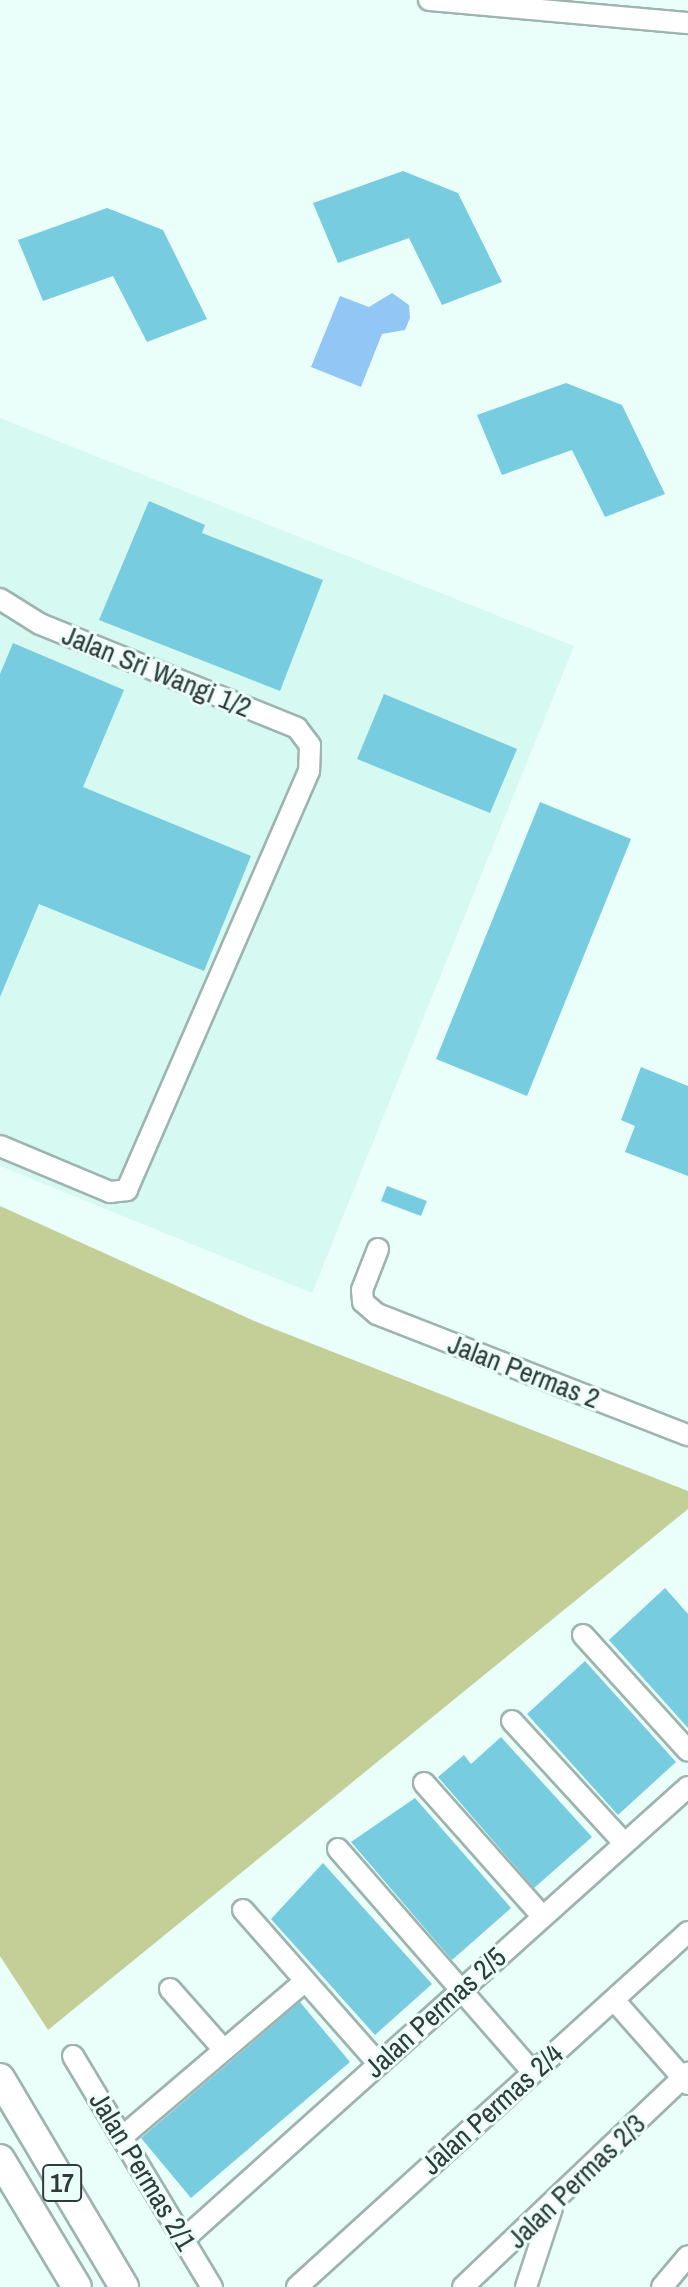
<!DOCTYPE html>
<html>
<head>
<meta charset="utf-8">
<style>
	body { margin:0 }
	#map { position:relative; width:688px; height:2287px; overflow:hidden; background:#ebfffa; font-family:"Archivo Narrow",sans-serif }
	div>[style] { position:absolute }
	.built>* { inset:0; background:#d6f9f1 }
	.green>* { inset:0; background:#c4cf98 }
	.water>* { inset:0; background:#92c7f5 }
	.building>* { inset:0; background:#78ccdf }
	.roads { filter:drop-shadow(2px 0 #9db4af) drop-shadow(-2px 0 #9db4af) drop-shadow(0 2px #9db4af) drop-shadow(0 -2px #9db4af) }
	.minor>* { height:20px; margin:-10px; padding:0 10px; transform-origin:10px; border-radius:10px; background:#fff }
	.highway>* { height:28px; margin:-14px; padding:0 14px; transform-origin:14px; border-radius:14px; background:#fff }
	span { translate:-50% -50%; white-space:nowrap; text-align:center; line-height:1.15; -webkit-text-stroke:6px #ebfffa; paint-order:stroke }
	.shield-label span { padding:2px 6px; background:#ebfffa; border:2px solid; border-radius:6px; -webkit-text-stroke-width:0 }
	.shield-label { font-size:26px; color:#323b39; font-weight:700 }
	.street-label { font-size:28px; color:#323b39 }
</style>
</head>
<body>
<div id="map">
	<div class="built">
		<div style="clip-path:polygon(0 418px,574px 646px,312px 1293px,0 1166px)"></div>
	</div>
	<div class="green">
		<div style="clip-path:polygon(0 1206px,259px 1323px,688px 1491px,688px 1509px,48px 2030px,0 1956px)"></div>
	</div>
	<div class="water">
		<div style="clip-path:polygon(392px 293px,409px 305px,410px 318px,405px 330px,382px 334px,361px 387px,311px 367px,340px 296px,369px 307px)"></div>
	</div>
	<div class="building">
		<div style="clip-path:polygon(403px 171px,458px 193px,502px 282px,442px 305px,409px 238px,338px 263px,313px 203px)"></div>
		<div style="clip-path:polygon(107px 208px,163px 230px,207px 319px,147px 342px,113px 276px,43px 301px,18px 240px)"></div>
		<div style="clip-path:polygon(566px 383px,622px 405px,665px 494px,605px 517px,572px 450px,502px 475px,477px 415px)"></div>
		<div style="clip-path:polygon(149px 501px,205px 525px,202px 533px,323px 580px,280px 691px,99px 620px)"></div>
		<div style="clip-path:polygon(13px 643px,124px 690px,83px 787px,251px 856px,204px 971px,39px 904px,0 997px,0 674px)"></div>
		<div style="clip-path:polygon(384px 694px,517px 749px,490px 813px,357px 759px)"></div>
		<div style="clip-path:polygon(540px 802px,631px 839px,527px 1096px,436px 1059px)"></div>
		<div style="clip-path:polygon(641px 1067px,688px 1086px,688px 1176px,625px 1152px,635px 1126px,621px 1120px)"></div>
		<div style="clip-path:polygon(387px 1186px,427px 1201px,421px 1216px,381px 1201px)"></div>
		<div style="clip-path:polygon(665px 1588px,688px 1614px,688px 1728px,609px 1640px)"></div>
		<div style="clip-path:polygon(585px 1661px,676px 1762px,618px 1815px,527px 1714px)"></div>
		<div style="clip-path:polygon(501px 1737px,592px 1837px,534px 1888px,438px 1777px,464px 1755px,471px 1764px)"></div>
		<div style="clip-path:polygon(415px 1798px,511px 1908px,452px 1960px,351px 1842px)"></div>
		<div style="clip-path:polygon(323px 1863px,432px 1984px,375px 2035px,271px 1919px)"></div>
		<div style="clip-path:polygon(300px 2002px,350px 2062px,191px 2198px,141px 2138px)"></div>
	</div>
	<div class="roads">
		<div class="minor">
			<div style="left:429px;top:0;width:260px;rotate:5.1deg"></div>
			<div style="left:0;top:599px;width:47px;rotate:32deg"></div>
			<div style="left:40px;top:624px;width:277px;rotate:22deg"></div>
			<div style="left:297px;top:728px;width:21px;rotate:53deg"></div>
			<div style="left:310px;top:745px;width:26px;rotate:92deg"></div>
			<div style="left:309px;top:771px;width:457px;rotate:113.5deg"></div>
			<div style="left:127px;top:1190px;width:17px;rotate:173deg"></div>
			<div style="left:110px;top:1192px;width:119px;rotate:-157.3deg"></div>
			<div style="left:378px;top:1249px;width:44px;rotate:111.3deg"></div>
			<div style="left:362px;top:1290px;width:12px;rotate:85deg"></div>
			<div style="left:363px;top:1302px;width:18px;rotate:41deg"></div>
			<div style="left:377px;top:1314px;width:334px;rotate:21.3deg"></div>
			<div style="left:583px;top:1635px;width:156px;rotate:47.8deg"></div>
			<div style="left:512px;top:1721px;width:166px;rotate:47.4deg"></div>
			<div style="left:424px;top:1783px;width:178px;rotate:48.4deg"></div>
			<div style="left:338px;top:1849px;width:295px;rotate:48.9deg"></div>
			<div style="left:243px;top:1910px;width:205px;rotate:48.6deg"></div>
			<div style="left:170px;top:1989px;width:81px;rotate:48.5deg"></div>
			<div style="left:614px;top:2000px;width:112px;rotate:48.6deg"></div>
			<div style="left:73px;top:2056px;width:270px;rotate:59deg"></div>
			<div style="left:122px;top:2137px;width:240px;rotate:-40.4deg"></div>
			<div style="left:184px;top:2239px;width:677px;rotate:-41.89deg"></div>
			<div style="left:297px;top:2287px;width:528px;rotate:-42.24deg"></div>
			<div style="left:463px;top:2287px;width:311px;rotate:-43.6deg"></div>
			<div style="left:526px;top:2287px;width:83px;rotate:-71.8deg"></div>
			<div style="left:662px;top:2287px;width:40px;rotate:-50deg"></div>
		</div>
		<div class="highway">
			<div style="left:0;top:2078px;width:243px;rotate:59.3deg"></div>
			<div style="left:0;top:2159px;width:149px;rotate:59deg"></div>
		</div>
	</div>
	<div class="shield-label">
		<span style="left:62px;top:2183px">17</span>
	</div>
	<div class="street-label">
		<span style="left:157px;top:671px;rotate:22deg">Jalan Sri Wangi 1/2</span>
		<span style="left:524px;top:1371px;rotate:21deg">Jalan Permas 2</span>
		<span style="left:435px;top:2012px;rotate:-42deg">Jalan Permas 2/5</span>
		<span style="left:492px;top:2109px;rotate:-42deg">Jalan Permas 2/4</span>
		<span style="left:143px;top:2171px;rotate:59deg">Jalan Permas 2/1</span>
		<span style="left:576px;top:2181px;rotate:-44deg">Jalan Permas 2/3</span>
	</div>
</div>
</body>
</html>
